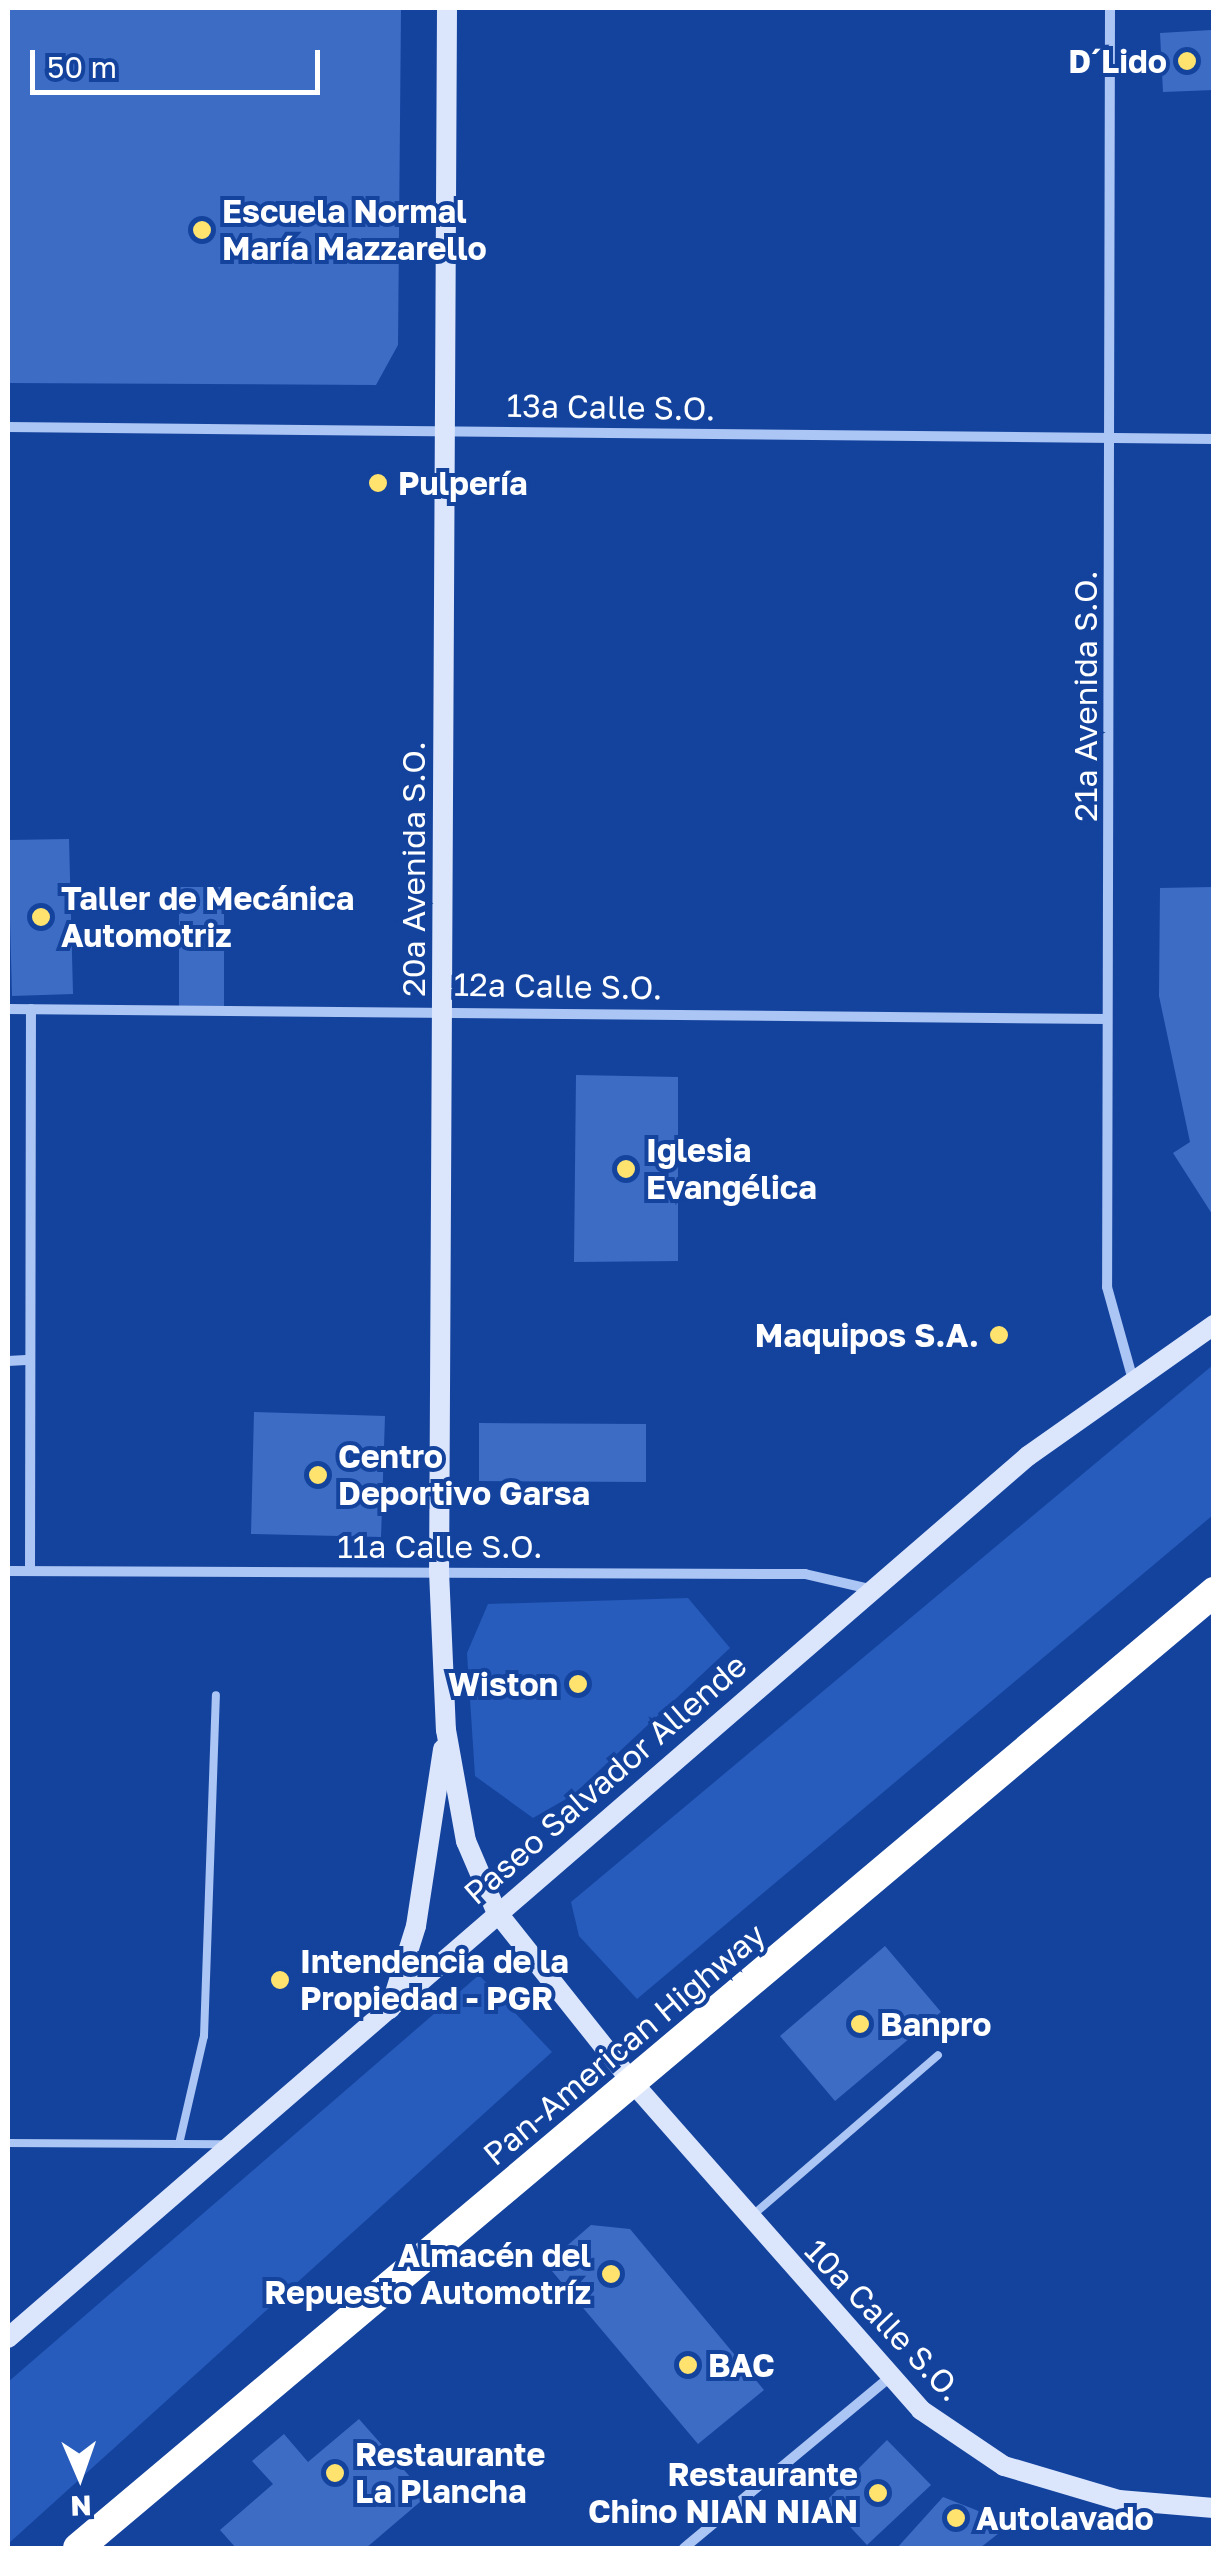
<!DOCTYPE html>
<html>
<head>
<meta charset="utf-8">
<style>
	body { margin:0 }
	#map { position:relative; width:1221px; height:2556px; overflow:hidden; background:#14439e; font-family:"Golos Text",sans-serif }
	div>[style] { position:absolute }
	.green>* { inset:0; background:#275cbc }
	.building>* { inset:0; background:#3d6cc5 }
	.lane>* { height:8px; margin:-4px; padding:0 4px; transform-origin:4px; border-radius:4px; background:#abc5f4 }
	.street>* { height:10px; margin:-5px; padding:0 5px; transform-origin:5px; border-radius:5px; background:#abc5f4 }
	.secondary>* { height:20px; margin:-10px; padding:0 10px; transform-origin:10px; border-radius:10px; background:#dbe6fd }
	.highway>* { height:30px; margin:-15px; padding:0 15px; transform-origin:15px; border-radius:15px; background:#fff }
	.dots>* { width:28px; height:28px; translate:-50% -50%; box-sizing:border-box; border:5px solid #14439e; border-radius:50% }
	span { translate:-50% -50%; white-space:nowrap; text-align:center; line-height:1.15; -webkit-text-stroke:8px #14439e; paint-order:stroke }
	.poi-label { font-size:32px; color:#fff; font-weight:700 }
	.right { translate:-100% -50%; text-align:right }
	.left { translate:0 -50%; text-align:left }
	.street-label { font-size:32px; color:#fff }
	.frame { position:absolute; inset:0; border:10px solid #fff; pointer-events:none }
	.north { position:absolute; left:30px; top:2426px; width:100px; height:100px; -webkit-text-stroke:8px #14439e; paint-order:stroke; rotate:178deg; font-size:28px; font-weight:700; line-height:40px; text-align:center; color:#fff }
	.north::after { content:''; display:block; margin:auto; width:35px; height:45px; background:#fff; clip-path:polygon(50% 0,100% 100%,50% 72%,0 100%) }
	.scale { position:absolute; left:30px; top:50px; width:290px; height:45px; box-sizing:border-box; border:5px solid #fff; border-top:0; padding-left:12px; font-size:30px; line-height:35px; white-space:nowrap; color:#fff; -webkit-text-stroke:8px #14439e; paint-order:stroke }
</style>
</head>
<body>
<div id="map">
	<div class="green">
		<div style="clip-path:polygon(1213px 1365px,1213px 1515px,637px 1999px,579px 1936px,571px 1902px)"></div>
		<div style="clip-path:polygon(688px 1598px,730px 1648px,573px 1795px,533px 1818px,475px 1776px,467px 1653px,488px 1604px)"></div>
		<div style="clip-path:polygon(479px 1975px,552px 2052px,8px 2544px,8px 2382px)"></div>
	</div>
	<div class="building">
		<div style="clip-path:polygon(8px 8px,401px 8px,398px 345px,376px 385px,8px 383px)"></div>
		<div style="clip-path:polygon(1211px 30px,1213px 90px,1163px 92px,1160px 33px)"></div>
		<div style="clip-path:polygon(69px 839px,73px 994px,12px 996px,8px 840px)"></div>
		<div style="clip-path:polygon(179px 887px,224px 887px,224px 1007px,179px 1007px)"></div>
		<div style="clip-path:polygon(1214px 887px,1214px 1217px,1173px 1153px,1190px 1142px,1159px 996px,1160px 888px)"></div>
		<div style="clip-path:polygon(576px 1075px,678px 1077px,678px 1261px,574px 1262px)"></div>
		<div style="clip-path:polygon(254px 1412px,385px 1416px,381px 1537px,251px 1534px)"></div>
		<div style="clip-path:polygon(479px 1423px,646px 1424px,646px 1482px,479px 1481px)"></div>
		<div style="clip-path:polygon(885px 1946px,941px 2012px,835px 2101px,780px 2036px)"></div>
		<div style="clip-path:polygon(591px 2225px,630px 2229px,764px 2390px,698px 2444px,546px 2264px)"></div>
		<div style="clip-path:polygon(359px 2419px,427px 2496px,366px 2548px,236px 2548px,220px 2530px,273px 2484px,252px 2461px,284px 2434px,308px 2462px)"></div>
		<div style="clip-path:polygon(887px 2440px,931px 2485px,867px 2545px,826px 2501px)"></div>
		<div style="clip-path:polygon(943px 2497px,976px 2510px,1008px 2526px,980px 2548px,897px 2548px)"></div>
	</div>
	<div class="lane">
		<div style="left:8px;top:2143px;width:215px;rotate:0.3deg"></div>
		<div style="left:179px;top:2144px;width:111px;rotate:-77deg"></div>
		<div style="left:204px;top:2036px;width:341px;rotate:-88deg"></div>
		<div style="left:754px;top:2214px;width:243px;rotate:-40.8deg"></div>
	</div>
	<div class="street">
		<div style="left:1110px;top:8px;width:1279px;rotate:90.13deg"></div>
		<div style="left:1107px;top:1287px;width:97px;rotate:74.4deg"></div>
		<div style="left:8px;top:427px;width:1206px;rotate:0.57deg"></div>
		<div style="left:8px;top:1009px;width:1099px;rotate:0.52deg"></div>
		<div style="left:8px;top:1361px;width:18px;rotate:-3deg"></div>
		<div style="left:30px;top:1570px;width:561px;rotate:-89.9deg"></div>
		<div style="left:8px;top:1571px;width:797px;rotate:0.22deg"></div>
		<div style="left:805px;top:1574px;width:67px;rotate:13deg"></div>
		<div style="left:684px;top:2548px;width:268px;rotate:-39.7deg"></div>
	</div>
	<div class="secondary">
		<div style="left:447px;top:8px;width:1563px;rotate:90.29deg"></div>
		<div style="left:439px;top:1571px;width:159px;rotate:87.5deg"></div>
		<div style="left:446px;top:1730px;width:113px;rotate:79.8deg"></div>
		<div style="left:466px;top:1841px;width:76px;rotate:66.8deg"></div>
		<div style="left:496px;top:1911px;width:220px;rotate:51.5deg"></div>
		<div style="left:633px;top:2083px;width:436px;rotate:48.6deg"></div>
		<div style="left:921px;top:2410px;width:100px;rotate:34deg"></div>
		<div style="left:1004px;top:2466px;width:120px;rotate:16.5deg"></div>
		<div style="left:1119px;top:2500px;width:95px;rotate:4.8deg"></div>
		<div style="left:390px;top:2009px;width:87px;rotate:-72.6deg"></div>
		<div style="left:416px;top:1926px;width:179px;rotate:-81.3deg"></div>
		<div style="left:8px;top:2338px;width:1348px;rotate:-40.85deg"></div>
		<div style="left:1028px;top:1456px;width:228px;rotate:-35.2deg"></div>
	</div>
	<div class="highway">
		<div style="left:78px;top:2548px;width:1485px;rotate:-40.08deg"></div>
	</div>
	<div class="dots">
		<div style="left:1187px;top:61px;background:#ffe36e"></div>
		<div style="left:202px;top:230px;background:#ffe36e"></div>
		<div style="left:378px;top:483px;background:#ffe36e"></div>
		<div style="left:41px;top:917px;background:#ffe36e"></div>
		<div style="left:626px;top:1169px;background:#ffe36e"></div>
		<div style="left:999px;top:1335px;background:#ffe36e"></div>
		<div style="left:318px;top:1475px;background:#ffe36e"></div>
		<div style="left:578px;top:1684px;background:#ffe36e"></div>
		<div style="left:280px;top:1980px;background:#ffe36e"></div>
		<div style="left:860px;top:2024px;background:#ffe36e"></div>
		<div style="left:611px;top:2274px;background:#ffe36e"></div>
		<div style="left:688px;top:2365px;background:#ffe36e"></div>
		<div style="left:335px;top:2473px;background:#ffe36e"></div>
		<div style="left:878px;top:2493px;background:#ffe36e"></div>
		<div style="left:956px;top:2518px;background:#ffe36e"></div>
	</div>
	<div class="poi-label">
		<span class="right" style="left:1167px;top:61px">D´Lido</span>
		<span class="left" style="left:222px;top:230px">Escuela Normal<br>María Mazzarello</span>
		<span class="left" style="left:398px;top:483px">Pulpería</span>
		<span class="left" style="left:61px;top:917px">Taller de Mecánica<br>Automotriz</span>
		<span class="left" style="left:646px;top:1169px">Iglesia<br>Evangélica</span>
		<span class="right" style="left:979px;top:1335px">Maquipos S.A.</span>
		<span class="left" style="left:338px;top:1475px">Centro<br>Deportivo Garsa</span>
		<span class="right" style="left:558px;top:1684px">Wiston</span>
		<span class="left" style="left:300px;top:1980px">Intendencia de la<br>Propiedad - PGR</span>
		<span class="left" style="left:880px;top:2024px">Banpro</span>
		<span class="right" style="left:591px;top:2274px">Almacén del<br>Repuesto Automotríz</span>
		<span class="left" style="left:708px;top:2365px">BAC</span>
		<span class="left" style="left:355px;top:2473px">Restaurante<br>La Plancha</span>
		<span class="right" style="left:858px;top:2493px">Restaurante<br>Chino NIAN NIAN</span>
		<span class="left" style="left:976px;top:2518px">Autolavado</span>
	</div>
	<div class="street-label">
		<span style="left:611px;top:407px;rotate:1deg">13a Calle S.O.</span>
		<span style="left:1085px;top:696px;rotate:-90deg">21a Avenida S.O.</span>
		<span style="left:413px;top:869px;rotate:-90deg">20a Avenida S.O.</span>
		<span style="left:558px;top:986px;rotate:1deg">12a Calle S.O.</span>
		<span style="left:440px;top:1546px">11a Calle S.O.</span>
		<span style="left:605px;top:1779px;rotate:-41deg">Paseo Salvador Allende</span>
		<span style="left:624px;top:2044px;rotate:-40deg">Pan-American Highway</span>
		<span style="left:884px;top:2320px;rotate:46deg">10a Calle S.O.</span>
	</div>
	<div class="frame"></div>
	<div class="north">N</div>
	<div class="scale">50 m</div>
</div>
</body>
</html>
